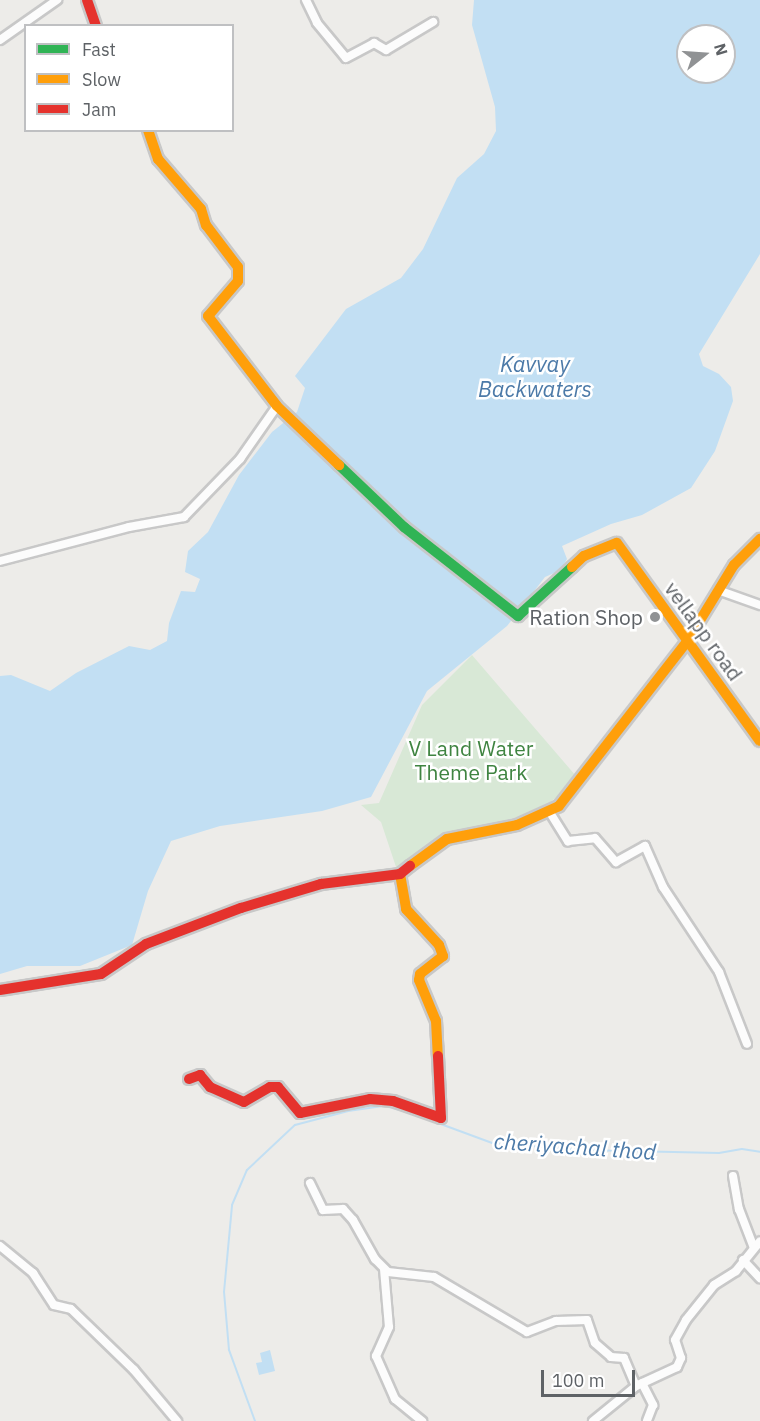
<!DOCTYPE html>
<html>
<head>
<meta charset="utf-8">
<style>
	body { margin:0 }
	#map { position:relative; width:760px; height:1421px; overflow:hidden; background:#edece9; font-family:"IBM Plex Sans",sans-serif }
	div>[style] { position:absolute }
	.green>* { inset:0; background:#d8e8d6 }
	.water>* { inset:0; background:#c2dff3 }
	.stream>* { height:2px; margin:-1px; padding:0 1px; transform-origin:1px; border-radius:1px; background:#c2dff3 }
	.roads { filter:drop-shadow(2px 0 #c8c8c8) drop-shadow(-2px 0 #c8c8c8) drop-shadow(0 2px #c8c8c8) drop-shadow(0 -2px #c8c8c8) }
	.street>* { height:8px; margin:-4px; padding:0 4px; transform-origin:4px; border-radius:4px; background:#fcfcfc }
	.fast>* { height:10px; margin:-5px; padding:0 5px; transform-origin:5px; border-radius:5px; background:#30b455 }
	.slow>* { height:10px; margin:-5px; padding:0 5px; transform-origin:5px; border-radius:5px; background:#ff9f0a }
	.jam>* { height:10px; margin:-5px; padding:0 5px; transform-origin:5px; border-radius:5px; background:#e5322d }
	.dots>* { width:16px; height:16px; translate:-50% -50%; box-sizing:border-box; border:3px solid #fff; border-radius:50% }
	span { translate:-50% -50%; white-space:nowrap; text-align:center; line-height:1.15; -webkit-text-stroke:5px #fff; paint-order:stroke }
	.poi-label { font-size:21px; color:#5e6266 }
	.right { translate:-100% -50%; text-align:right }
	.street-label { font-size:21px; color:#5e6266 }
	.park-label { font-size:21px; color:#3f8441 }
	.water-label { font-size:22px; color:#4c7aa8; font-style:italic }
	.legend { position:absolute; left:24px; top:24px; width:210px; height:108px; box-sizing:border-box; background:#fff; border:2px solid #bfc0c2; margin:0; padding:8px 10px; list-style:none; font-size:18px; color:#5e6266 }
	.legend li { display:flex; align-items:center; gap:12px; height:30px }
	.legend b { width:30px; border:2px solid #bfc0c2 }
	.north { position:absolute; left:676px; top:24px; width:60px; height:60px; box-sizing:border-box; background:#fff; border:2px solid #bfc0c2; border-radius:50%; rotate:73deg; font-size:16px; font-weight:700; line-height:24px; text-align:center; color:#5e6266 }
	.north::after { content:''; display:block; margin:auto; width:21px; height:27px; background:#909294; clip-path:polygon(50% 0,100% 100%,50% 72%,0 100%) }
	.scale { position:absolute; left:541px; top:1370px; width:94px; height:27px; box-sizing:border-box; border:3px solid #5e6266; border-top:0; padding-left:8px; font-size:18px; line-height:21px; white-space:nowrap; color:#5e6266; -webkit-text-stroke:4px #fff; paint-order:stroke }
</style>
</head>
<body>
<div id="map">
	<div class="green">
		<div style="clip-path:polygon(472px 655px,576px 776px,568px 788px,538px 812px,459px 832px,398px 873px,381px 822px,361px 805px,379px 803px,422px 705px)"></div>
	</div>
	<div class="water">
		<div style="clip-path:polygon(evenodd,474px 0,760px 0,760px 254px,699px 354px,703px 366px,719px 374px,731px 387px,733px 401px,715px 451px,691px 488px,642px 515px,611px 524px,562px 546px,567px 559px,561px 570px,545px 577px,507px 626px,427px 691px,371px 797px,322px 811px,220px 826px,171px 841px,148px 891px,132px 945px,80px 966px,27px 966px,0 974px,0 676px,11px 675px,50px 691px,76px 673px,129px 646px,150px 650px,167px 641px,169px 623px,181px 591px,195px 592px,200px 579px,185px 572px,188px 551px,208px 532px,239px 475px,272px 432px,297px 412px,305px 388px,295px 376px,346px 309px,401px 278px,423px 249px,457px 178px,484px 154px,496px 131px,495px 107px,472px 25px,474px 0,688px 36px,724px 36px,724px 72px,688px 72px,688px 36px)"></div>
		<div style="clip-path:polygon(270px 1350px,275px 1371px,259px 1375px,256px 1363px,262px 1362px,260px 1353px)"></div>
	</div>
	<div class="stream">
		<div style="left:419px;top:1116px;width:78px;rotate:20.3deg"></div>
		<div style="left:492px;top:1143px;width:90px;rotate:4.4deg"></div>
		<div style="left:582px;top:1150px;width:137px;rotate:1.3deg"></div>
		<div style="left:719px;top:1153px;width:23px;rotate:-10deg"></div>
		<div style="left:742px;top:1149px;width:18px;rotate:9deg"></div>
		<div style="left:255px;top:1421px;width:76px;rotate:-110.1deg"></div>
		<div style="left:229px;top:1350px;width:58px;rotate:-94.9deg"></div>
		<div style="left:224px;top:1292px;width:87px;rotate:-84.7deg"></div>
		<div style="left:232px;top:1205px;width:38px;rotate:-67deg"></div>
		<div style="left:247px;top:1170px;width:66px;rotate:-43.2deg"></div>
		<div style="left:295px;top:1125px;width:55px;rotate:-14.8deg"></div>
		<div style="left:348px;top:1111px;width:37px;rotate:-8deg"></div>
		<div style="left:385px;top:1106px;width:24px;rotate:15deg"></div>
	</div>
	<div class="roads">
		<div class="street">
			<div style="left:306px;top:0;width:25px;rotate:64deg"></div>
			<div style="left:317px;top:23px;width:45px;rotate:50.4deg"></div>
			<div style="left:346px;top:58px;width:32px;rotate:-28deg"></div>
			<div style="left:374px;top:43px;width:14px;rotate:30deg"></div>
			<div style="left:386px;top:50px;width:55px;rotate:-30.8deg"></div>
			<div style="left:0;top:40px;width:70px;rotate:-35.1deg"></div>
			<div style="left:0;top:561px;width:133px;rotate:-14.8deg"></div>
			<div style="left:129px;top:527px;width:56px;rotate:-10.3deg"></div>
			<div style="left:184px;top:517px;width:81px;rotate:-46deg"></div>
			<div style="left:240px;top:459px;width:65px;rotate:-55.1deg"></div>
			<div style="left:718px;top:590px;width:45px;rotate:19.7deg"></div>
			<div style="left:549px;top:811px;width:36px;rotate:58deg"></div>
			<div style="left:568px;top:841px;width:27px;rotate:-6deg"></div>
			<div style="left:595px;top:838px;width:32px;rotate:49deg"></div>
			<div style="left:616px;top:862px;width:33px;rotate:-29deg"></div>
			<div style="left:645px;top:846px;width:45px;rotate:66.3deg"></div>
			<div style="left:663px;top:887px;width:102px;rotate:56.6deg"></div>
			<div style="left:719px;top:972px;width:77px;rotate:68.7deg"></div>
			<div style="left:733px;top:1176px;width:34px;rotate:80deg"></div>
			<div style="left:739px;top:1209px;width:40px;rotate:69deg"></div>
			<div style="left:310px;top:1183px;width:30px;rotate:64deg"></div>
			<div style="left:323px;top:1210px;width:20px;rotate:-3deg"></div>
			<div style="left:343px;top:1209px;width:15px;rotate:48deg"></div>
			<div style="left:353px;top:1220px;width:45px;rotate:60.6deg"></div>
			<div style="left:375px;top:1259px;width:18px;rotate:45deg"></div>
			<div style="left:388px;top:1272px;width:46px;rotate:6.2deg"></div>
			<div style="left:434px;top:1277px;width:108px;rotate:30.6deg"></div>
			<div style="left:527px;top:1332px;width:31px;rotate:-21deg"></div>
			<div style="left:556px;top:1321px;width:31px;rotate:-2deg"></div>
			<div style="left:587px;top:1320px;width:24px;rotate:71deg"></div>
			<div style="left:595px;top:1343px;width:21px;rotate:41deg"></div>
			<div style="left:611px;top:1357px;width:13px;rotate:4deg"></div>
			<div style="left:624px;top:1358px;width:30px;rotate:67deg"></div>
			<div style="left:0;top:1246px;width:43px;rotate:39.3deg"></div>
			<div style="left:33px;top:1273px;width:38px;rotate:57deg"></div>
			<div style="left:54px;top:1305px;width:17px;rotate:13deg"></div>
			<div style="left:71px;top:1309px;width:88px;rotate:44.1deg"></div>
			<div style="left:134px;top:1370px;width:67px;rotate:49.9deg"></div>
			<div style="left:743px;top:1260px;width:25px;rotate:47deg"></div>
			<div style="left:384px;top:1269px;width:58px;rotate:85.1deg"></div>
			<div style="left:389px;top:1327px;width:32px;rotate:114deg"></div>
			<div style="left:376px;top:1356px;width:47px;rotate:66.2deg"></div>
			<div style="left:395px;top:1399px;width:35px;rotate:39deg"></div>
			<div style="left:642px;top:1383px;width:25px;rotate:63deg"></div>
			<div style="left:653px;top:1405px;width:17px;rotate:111deg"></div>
			<div style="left:593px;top:1421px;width:55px;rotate:-39.1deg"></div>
			<div style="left:636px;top:1386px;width:45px;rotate:-24.9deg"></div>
			<div style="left:677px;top:1367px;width:10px;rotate:-66deg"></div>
			<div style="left:681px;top:1358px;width:19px;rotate:-108deg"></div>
			<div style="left:675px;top:1340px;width:23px;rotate:-61deg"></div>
			<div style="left:686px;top:1320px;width:45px;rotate:-51.3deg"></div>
			<div style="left:714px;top:1285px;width:26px;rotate:-32deg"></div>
			<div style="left:736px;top:1271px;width:38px;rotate:-51deg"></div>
		</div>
		<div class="fast">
			<div style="left:339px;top:465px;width:90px;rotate:43.6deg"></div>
			<div style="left:404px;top:527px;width:145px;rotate:38deg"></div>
			<div style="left:518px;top:616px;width:73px;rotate:-42.2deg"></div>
		</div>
		<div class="slow">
			<div style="left:148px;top:130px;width:31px;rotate:71deg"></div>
			<div style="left:158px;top:159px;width:66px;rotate:49.3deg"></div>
			<div style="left:201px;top:209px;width:17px;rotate:73deg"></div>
			<div style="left:206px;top:225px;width:53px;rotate:52.7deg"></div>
			<div style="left:238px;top:267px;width:14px;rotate:90deg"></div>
			<div style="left:238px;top:281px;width:46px;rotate:130.6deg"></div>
			<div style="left:208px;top:316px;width:113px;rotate:52.5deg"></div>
			<div style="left:277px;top:406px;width:86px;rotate:43.6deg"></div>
			<div style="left:572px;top:567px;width:16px;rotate:-43deg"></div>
			<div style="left:584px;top:556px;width:35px;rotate:-22deg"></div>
			<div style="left:617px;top:543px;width:244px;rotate:54.2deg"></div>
			<div style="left:410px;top:866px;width:46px;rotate:-36.1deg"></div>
			<div style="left:447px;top:839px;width:71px;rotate:-11.3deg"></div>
			<div style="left:517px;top:825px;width:46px;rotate:-24.3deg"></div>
			<div style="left:559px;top:806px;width:210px;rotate:-52.1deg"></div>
			<div style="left:688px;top:640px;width:88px;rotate:-58.5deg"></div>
			<div style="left:734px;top:565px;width:37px;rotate:-45deg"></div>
			<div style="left:400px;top:874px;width:36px;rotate:80deg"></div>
			<div style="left:406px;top:909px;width:49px;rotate:47.5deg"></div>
			<div style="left:439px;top:945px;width:12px;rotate:70deg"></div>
			<div style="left:443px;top:956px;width:29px;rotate:142deg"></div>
			<div style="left:420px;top:974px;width:6px;rotate:99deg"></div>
			<div style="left:419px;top:980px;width:44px;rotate:67.5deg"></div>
			<div style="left:436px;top:1021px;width:35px;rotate:87deg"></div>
		</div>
		<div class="jam">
			<div style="left:87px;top:0;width:28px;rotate:71deg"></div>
			<div style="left:0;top:990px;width:102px;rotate:-9deg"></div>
			<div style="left:101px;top:974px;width:54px;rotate:-33.7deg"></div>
			<div style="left:146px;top:944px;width:102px;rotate:-20.8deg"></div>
			<div style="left:241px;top:908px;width:84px;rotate:-16.7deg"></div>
			<div style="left:321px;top:884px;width:80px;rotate:-7.2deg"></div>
			<div style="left:400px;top:874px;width:13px;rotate:-39deg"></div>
			<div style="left:189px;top:1079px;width:12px;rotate:-20deg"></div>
			<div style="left:200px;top:1075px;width:16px;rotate:50deg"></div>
			<div style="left:210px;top:1087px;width:37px;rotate:24deg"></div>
			<div style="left:244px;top:1102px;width:30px;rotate:-30deg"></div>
			<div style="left:270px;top:1087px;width:8px"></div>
			<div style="left:278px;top:1087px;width:34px;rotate:50deg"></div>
			<div style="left:300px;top:1113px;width:71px;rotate:-11.3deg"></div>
			<div style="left:370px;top:1099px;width:23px;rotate:5deg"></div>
			<div style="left:393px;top:1101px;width:51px;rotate:19.5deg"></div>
			<div style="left:441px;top:1118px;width:62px;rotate:-92.8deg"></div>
		</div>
	</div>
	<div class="dots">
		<div style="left:655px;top:617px;background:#909294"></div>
	</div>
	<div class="poi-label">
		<span class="right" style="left:643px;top:617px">Ration Shop</span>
	</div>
	<div class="street-label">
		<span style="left:704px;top:631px;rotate:54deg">vellapp road</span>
	</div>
	<div class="park-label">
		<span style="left:471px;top:760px">V Land Water<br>Theme Park</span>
	</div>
	<div class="water-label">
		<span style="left:535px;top:376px">Kavvay<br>Backwaters</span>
		<span style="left:575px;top:1146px;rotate:4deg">cheriyachal thod</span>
	</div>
	<ul class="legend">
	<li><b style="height:8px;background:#30b455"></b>Fast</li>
	<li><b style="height:8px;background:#ff9f0a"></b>Slow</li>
	<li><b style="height:8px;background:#e5322d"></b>Jam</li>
	</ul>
	<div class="north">N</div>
	<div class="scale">100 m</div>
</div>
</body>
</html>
